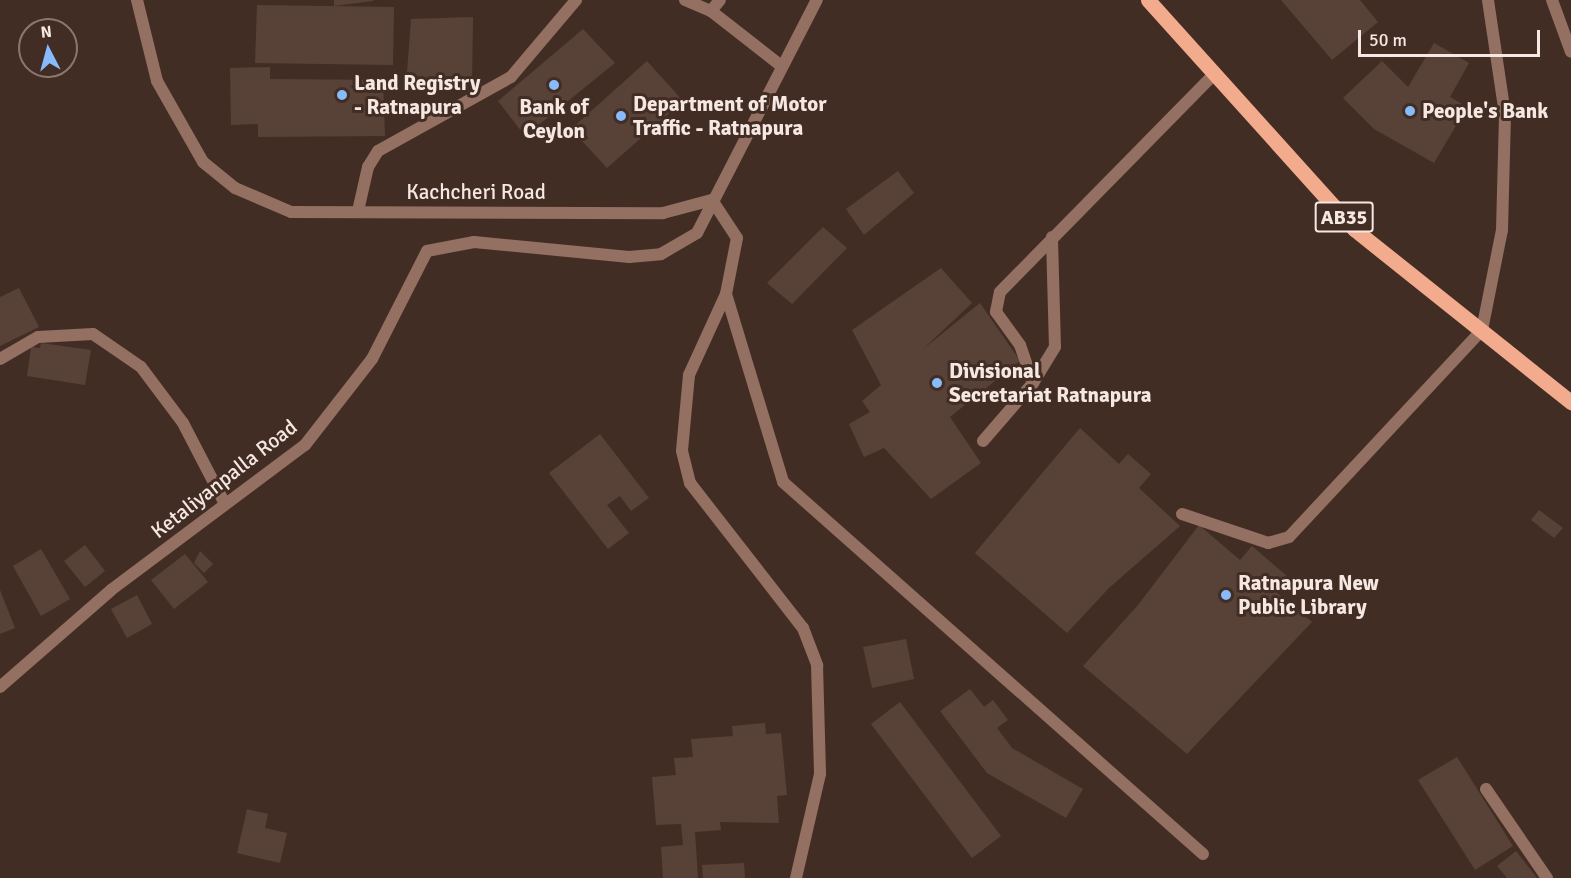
<!DOCTYPE html>
<html>
<head>
<meta charset="utf-8">
<style>
	body { margin:0 }
	#map { position:relative; width:1571px; height:878px; overflow:hidden; background:#422d24; font-family:Signika,sans-serif }
	div>[style] { position:absolute }
	.building>* { inset:0; background:#584238 }
	.service>* { height:12px; margin:-6px; padding:0 6px; transform-origin:6px; border-radius:6px; background:#937061 }
	.minor>* { height:12px; margin:-6px; padding:0 6px; transform-origin:6px; border-radius:6px; background:#937061 }
	.primary>* { height:15px; margin:-7.5px; padding:0 7.5px; transform-origin:7.5px; border-radius:7.5px; background:#f2ab8c }
	.dots>* { width:16px; height:16px; translate:-50% -50%; box-sizing:border-box; border:3px solid #422d24; border-radius:50% }
	span { translate:-50% -50%; white-space:nowrap; text-align:center; line-height:1.15; -webkit-text-stroke:6px #422d24; paint-order:stroke }
	.shield-label span { padding:2px 4px; background:#422d24; border:2px solid; border-radius:4px; -webkit-text-stroke-width:0 }
	.shield-label { font-size:20px; color:#f5e7e1; font-weight:700 }
	.poi-label { font-size:21px; color:#f5e7e1; font-weight:700 }
	.left { translate:0 -50%; text-align:left }
	.street-label { font-size:21px; color:#f5e7e1 }
	.north { position:absolute; left:18px; top:18px; width:60px; height:60px; box-sizing:border-box; background:#422d24; border:2px solid #8a7770; border-radius:50%; rotate:354deg; font-size:16px; font-weight:700; line-height:24px; text-align:center; color:#f5e7e1 }
	.north::after { content:''; display:block; margin:auto; width:21px; height:27px; background:#87bbfb; clip-path:polygon(50% 0,100% 100%,50% 72%,0 100%) }
	.scale { position:absolute; left:1358px; top:30px; width:182px; height:27px; box-sizing:border-box; border:3px solid #f5e7e1; border-top:0; padding-left:8px; font-size:18px; line-height:21px; white-space:nowrap; color:#f5e7e1; -webkit-text-stroke:4px #422d24; paint-order:stroke }
</style>
</head>
<body>
<div id="map">
	<div class="building">
		<div style="clip-path:polygon(334px 0,373px 0,373px 1px,334px 6px)"></div>
		<div style="clip-path:polygon(1281px 0,1360px 0,1378px 22px,1332px 60px)"></div>
		<div style="clip-path:polygon(257px 5px,394px 7px,393px 65px,255px 63px)"></div>
		<div style="clip-path:polygon(473px 17px,472px 86px,406px 86px,411px 19px)"></div>
		<div style="clip-path:polygon(583px 29px,615px 63px,525px 136px,498px 101px)"></div>
		<div style="clip-path:polygon(1434px 43px,1469px 63px,1450px 97px,1467px 107px,1434px 163px,1374px 129px,1343px 98px,1382px 61px,1408px 87px)"></div>
		<div style="clip-path:polygon(647px 61px,683px 101px,607px 168px,571px 129px)"></div>
		<div style="clip-path:polygon(270px 67px,270px 79px,383px 80px,385px 136px,258px 137px,258px 124px,231px 125px,230px 68px)"></div>
		<div style="clip-path:polygon(898px 171px,914px 193px,864px 235px,846px 209px)"></div>
		<div style="clip-path:polygon(823px 227px,847px 248px,792px 304px,767px 283px)"></div>
		<div style="clip-path:polygon(941px 268px,972px 303px,922px 350px,980px 303px,1020px 361px,950px 417px,981px 463px,931px 499px,884px 448px,864px 457px,849px 424px,870px 412px,862px 401px,881px 385px,852px 330px)"></div>
		<div style="clip-path:polygon(19px 288px,39px 327px,0 346px,0 297px)"></div>
		<div style="clip-path:polygon(41px 343px,91px 350px,85px 385px,27px 376px,31px 347px,40px 348px)"></div>
		<div style="clip-path:polygon(1080px 428px,1119px 464px,1128px 454px,1151px 474px,1139px 488px,1180px 526px,1109px 588px,1067px 633px,975px 553px)"></div>
		<div style="clip-path:polygon(600px 434px,649px 498px,631px 511px,620px 496px,607px 505px,629px 533px,608px 549px,549px 473px)"></div>
		<div style="clip-path:polygon(1539px 510px,1563px 528px,1554px 538px,1531px 520px)"></div>
		<div style="clip-path:polygon(1199px 525px,1240px 560px,1252px 546px,1287px 576px,1275px 591px,1312px 622px,1187px 754px,1083px 666px,1138px 605px)"></div>
		<div style="clip-path:polygon(85px 545px,105px 571px,85px 587px,64px 561px)"></div>
		<div style="clip-path:polygon(41px 549px,70px 599px,41px 616px,13px 566px)"></div>
		<div style="clip-path:polygon(200px 551px,213px 564px,204px 573px,194px 563px)"></div>
		<div style="clip-path:polygon(185px 554px,208px 582px,174px 609px,151px 580px)"></div>
		<div style="clip-path:polygon(0 590px,15px 628px,0 634px)"></div>
		<div style="clip-path:polygon(137px 595px,152px 624px,127px 638px,111px 609px)"></div>
		<div style="clip-path:polygon(906px 639px,914px 679px,872px 688px,863px 647px)"></div>
		<div style="clip-path:polygon(970px 689px,984px 707px,993px 700px,1008px 720px,997px 728px,1012px 748px,1083px 789px,1066px 818px,987px 773px,940px 711px)"></div>
		<div style="clip-path:polygon(900px 702px,1001px 836px,972px 858px,871px 724px)"></div>
		<div style="clip-path:polygon(765px 723px,766px 734px,781px 733px,787px 795px,777px 796px,779px 823px,720px 822px,721px 830px,695px 832px,698px 878px,663px 878px,661px 847px,683px 845px,681px 824px,656px 825px,652px 777px,676px 775px,674px 758px,693px 757px,691px 739px,733px 736px,732px 726px)"></div>
		<div style="clip-path:polygon(1457px 757px,1513px 846px,1475px 870px,1418px 780px)"></div>
		<div style="clip-path:polygon(247px 809px,268px 814px,265px 828px,287px 833px,280px 863px,237px 853px)"></div>
		<div style="clip-path:polygon(1516px 851px,1537px 878px,1507px 878px,1497px 866px)"></div>
		<div style="clip-path:polygon(744px 863px,745px 878px,703px 878px,702px 865px)"></div>
	</div>
	<div class="service">
		<div style="left:685px;top:0;width:28px;rotate:23deg"></div>
		<div style="left:711px;top:11px;width:88px;rotate:38deg"></div>
		<div style="left:1552px;top:0;width:55px;rotate:69.9deg"></div>
		<div style="left:711px;top:11px;width:14px;rotate:-51deg"></div>
		<div style="left:712px;top:200px;width:45px;rotate:56.7deg"></div>
		<div style="left:737px;top:238px;width:57px;rotate:101.1deg"></div>
		<div style="left:726px;top:294px;width:89px;rotate:114.6deg"></div>
		<div style="left:689px;top:375px;width:76px;rotate:95.3deg"></div>
		<div style="left:682px;top:451px;width:33px;rotate:76deg"></div>
		<div style="left:690px;top:483px;width:184px;rotate:52.1deg"></div>
		<div style="left:803px;top:628px;width:40px;rotate:69deg"></div>
		<div style="left:817px;top:665px;width:109px;rotate:88.4deg"></div>
		<div style="left:820px;top:774px;width:107px;rotate:103deg"></div>
		<div style="left:358px;top:211px;width:45px;rotate:-77.2deg"></div>
		<div style="left:368px;top:167px;width:19px;rotate:-58deg"></div>
		<div style="left:378px;top:151px;width:152px;rotate:-29.1deg"></div>
		<div style="left:511px;top:77px;width:101px;rotate:-49.8deg"></div>
		<div style="left:726px;top:294px;width:196px;rotate:73.1deg"></div>
		<div style="left:783px;top:482px;width:561px;rotate:41.53deg"></div>
		<div style="left:0;top:359px;width:44px;rotate:-30.1deg"></div>
		<div style="left:38px;top:337px;width:55px;rotate:-3.1deg"></div>
		<div style="left:93px;top:334px;width:58px;rotate:34.5deg"></div>
		<div style="left:141px;top:367px;width:70px;rotate:53.1deg"></div>
		<div style="left:183px;top:423px;width:91px;rotate:62.6deg"></div>
		<div style="left:1033px;top:383px;width:42px;rotate:-58.6deg"></div>
		<div style="left:1055px;top:347px;width:110px;rotate:-91.6deg"></div>
		<div style="left:983px;top:441px;width:77px;rotate:-49.2deg"></div>
		<div style="left:1033px;top:383px;width:40px;rotate:-108.9deg"></div>
		<div style="left:1020px;top:345px;width:41px;rotate:-126deg"></div>
		<div style="left:996px;top:312px;width:20px;rotate:-79deg"></div>
		<div style="left:1000px;top:292px;width:303px;rotate:-45.5deg"></div>
		<div style="left:1182px;top:514px;width:91px;rotate:18.6deg"></div>
		<div style="left:1268px;top:543px;width:22px;rotate:-16deg"></div>
		<div style="left:1289px;top:537px;width:283px;rotate:-47deg"></div>
		<div style="left:1486px;top:789px;width:108px;rotate:55.6deg"></div>
	</div>
	<div class="minor">
		<div style="left:137px;top:0;width:83px;rotate:76.1deg"></div>
		<div style="left:157px;top:81px;width:93px;rotate:60.4deg"></div>
		<div style="left:203px;top:162px;width:41px;rotate:39.1deg"></div>
		<div style="left:235px;top:188px;width:61px;rotate:23.2deg"></div>
		<div style="left:291px;top:212px;width:372px;rotate:0.2deg"></div>
		<div style="left:663px;top:213px;width:51px;rotate:-14.9deg"></div>
		<div style="left:1482px;top:330px;width:102px;rotate:-78.7deg"></div>
		<div style="left:1502px;top:230px;width:116px;rotate:-88.5deg"></div>
		<div style="left:1505px;top:114px;width:115px;rotate:-98.5deg"></div>
		<div style="left:0;top:687px;width:147px;rotate:-41.1deg"></div>
		<div style="left:111px;top:590px;width:242px;rotate:-36.8deg"></div>
		<div style="left:305px;top:445px;width:109px;rotate:-52.1deg"></div>
		<div style="left:372px;top:359px;width:121px;rotate:-63deg"></div>
		<div style="left:427px;top:251px;width:48px;rotate:-10.8deg"></div>
		<div style="left:474px;top:242px;width:156px;rotate:5.5deg"></div>
		<div style="left:629px;top:257px;width:32px;rotate:-5deg"></div>
		<div style="left:661px;top:254px;width:42px;rotate:-30.3deg"></div>
		<div style="left:697px;top:233px;width:262px;rotate:-62.8deg"></div>
	</div>
	<div class="primary">
		<div style="left:1148px;top:0;width:308px;rotate:48deg"></div>
		<div style="left:1354px;top:229px;width:278px;rotate:38.6deg"></div>
	</div>
	<div class="dots">
		<div style="left:554px;top:85px;background:#87bbfb"></div>
		<div style="left:342px;top:95px;background:#87bbfb"></div>
		<div style="left:1410px;top:111px;background:#87bbfb"></div>
		<div style="left:621px;top:116px;background:#87bbfb"></div>
		<div style="left:937px;top:383px;background:#87bbfb"></div>
		<div style="left:1226px;top:595px;background:#87bbfb"></div>
	</div>
	<div class="shield-label">
		<span style="left:1344px;top:217px">AB35</span>
	</div>
	<div class="poi-label">
		<span class="left" style="left:354px;top:95px">Land Registry<br>- Ratnapura</span>
		<span class="left" style="left:633px;top:116px">Department of Motor<br>Traffic - Ratnapura</span>
		<span style="left:554px;top:119px">Bank of<br>Ceylon</span>
		<span class="left" style="left:1422px;top:111px">People's Bank</span>
		<span class="left" style="left:949px;top:383px">Divisional<br>Secretariat Ratnapura</span>
		<span class="left" style="left:1238px;top:595px">Ratnapura New<br>Public Library</span>
	</div>
	<div class="street-label">
		<span style="left:476px;top:192px">Kachcheri Road</span>
		<span style="left:224px;top:479px;rotate:-38deg">Ketaliyanpalla Road</span>
	</div>
	<div class="north">N</div>
	<div class="scale">50 m</div>
</div>
</body>
</html>
